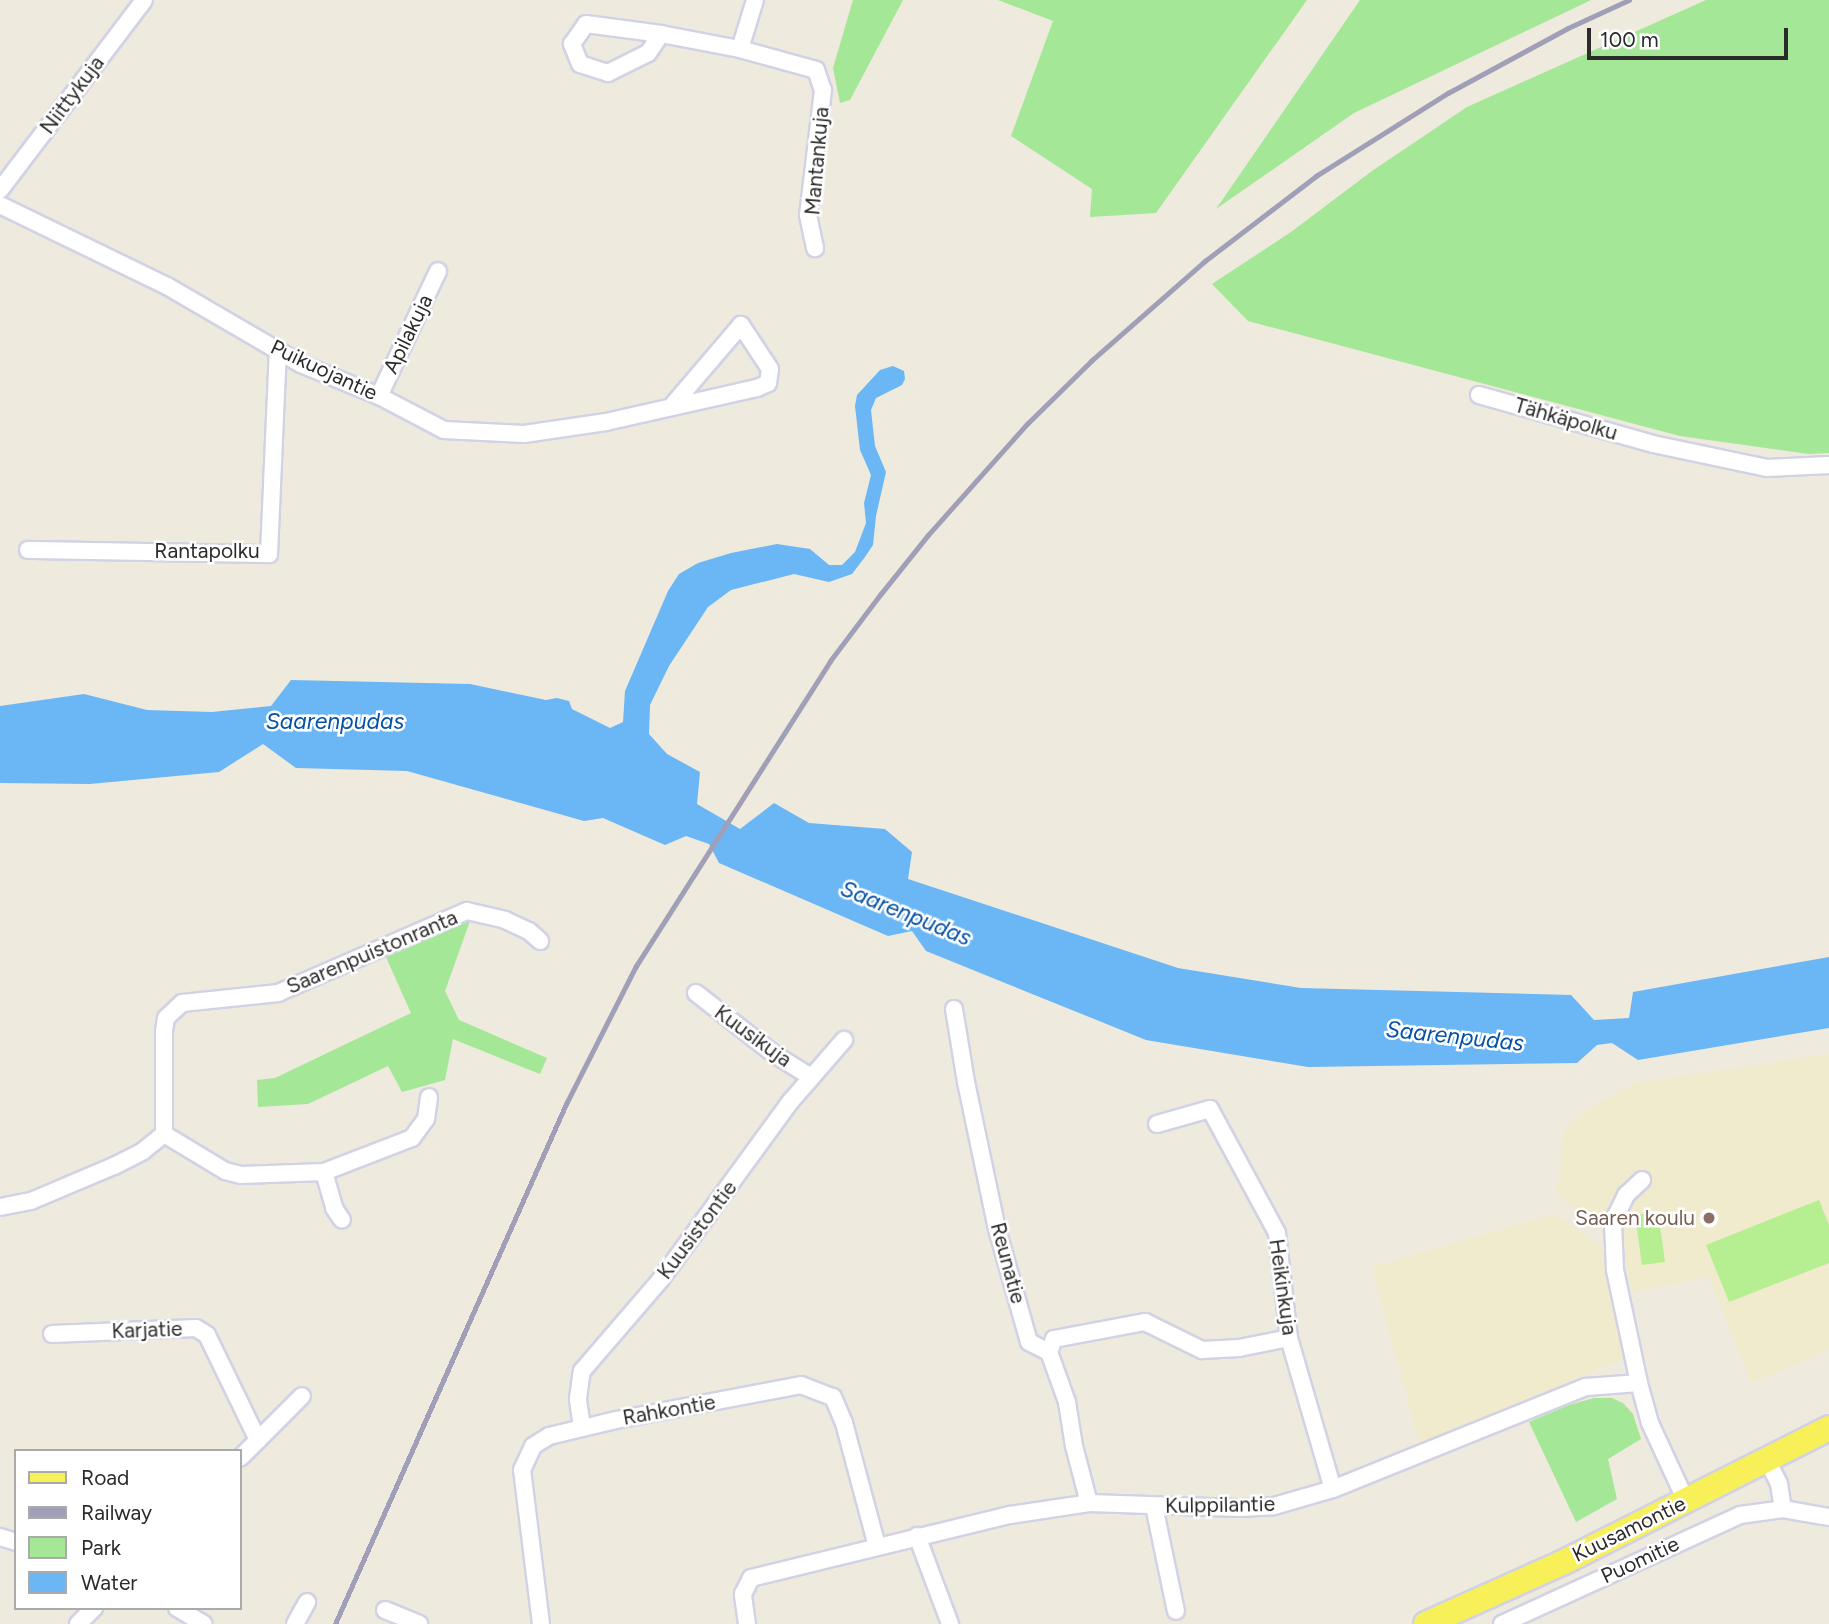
<!DOCTYPE html>
<html>
<head>
<meta charset="utf-8">
<style>
	body { margin:0 }
	#map { position:relative; width:1829px; height:1624px; overflow:hidden; background:#eeeadd; font-family:Figtree,sans-serif }
	div>[style] { position:absolute }
	.education>* { inset:0; background:#f0ebcc }
	.green>* { inset:0; background:#a3e797 }
	.pitch>* { inset:0; background:#b6ef92 }
	.water>* { inset:0; background:#6bb7f5 }
	.roads { filter:drop-shadow(2px 0 #d2d2e5) drop-shadow(-2px 0 #d2d2e5) drop-shadow(0 2px #d2d2e5) drop-shadow(0 -2px #d2d2e5) }
	.street>* { height:16px; margin:-8px; padding:0 8px; transform-origin:8px; border-radius:8px; background:#fff }
	.primary>* { height:24px; margin:-12px; padding:0 12px; transform-origin:12px; border-radius:12px; background:#f8f058 }
	.rail>* { height:4.5px; margin:-2.25px; padding:0 2.25px; transform-origin:2.25px; border-radius:2.25px; background:#a09fb7 }
	.dots>* { width:19px; height:19px; translate:-50% -50%; box-sizing:border-box; border:4px solid #fff; border-radius:50% }
	span { translate:-50% -50%; white-space:nowrap; text-align:center; line-height:1.15; -webkit-text-stroke:5px #fff; paint-order:stroke }
	.street-label { font-size:21px; color:#2b2b2b }
	.education-label { font-size:21px; color:#785e54 }
	.right { translate:-100% -50%; text-align:right }
	.water-label { font-size:23px; color:#0651a5; font-style:italic }
	.legend { position:absolute; left:14px; top:1449px; width:228px; height:161px; box-sizing:border-box; background:#fff; border:2px solid #aaa; margin:0; padding:9px 12px; list-style:none; font-size:21px; color:#2b2b2b }
	.legend li { display:flex; align-items:center; gap:14px; height:35px }
	.legend b { width:35px; border:2px solid #aaa }
	.scale { position:absolute; left:1587px; top:28px; width:201px; height:32px; box-sizing:border-box; border:4px solid #2b2b2b; border-top:0; padding-left:9px; font-size:21px; line-height:24px; white-space:nowrap; color:#2b2b2b; -webkit-text-stroke:5px #fff; paint-order:stroke }
</style>
</head>
<body>
<div id="map">
	<div class="education">
		<div style="clip-path:polygon(1829px 1054px,1829px 1350px,1751px 1383px,1709px 1276px,1632px 1293px,1621px 1242px,1557px 1194px,1564px 1132px,1588px 1109px,1635px 1083px)"></div>
		<div style="clip-path:polygon(1555px 1214px,1605px 1250px,1627px 1357px,1420px 1445px,1372px 1267px)"></div>
	</div>
	<div class="green">
		<div style="clip-path:polygon(853px 0,903px 0,850px 100px,840px 103px,833px 68px)"></div>
		<div style="clip-path:polygon(998px 0,1307px 0,1156px 213px,1090px 217px,1092px 189px,1011px 136px,1053px 21px)"></div>
		<div style="clip-path:polygon(1360px 0,1591px 0,1354px 113px,1216px 209px)"></div>
		<div style="clip-path:polygon(1706px 0,1829px 0,1829px 453px,1809px 454px,1680px 436px,1248px 321px,1212px 284px,1291px 232px,1372px 171px,1467px 107px)"></div>
		<div style="clip-path:polygon(470px 921px,445px 991px,459px 1020px,547px 1058px,540px 1074px,453px 1039px,445px 1080px,402px 1092px,388px 1066px,308px 1104px,258px 1107px,257px 1080px,275px 1078px,411px 1013px,385px 955px,457px 923px)"></div>
		<div style="clip-path:polygon(1594px 1398px,1612px 1398px,1623px 1403px,1633px 1414px,1641px 1439px,1608px 1459px,1617px 1499px,1576px 1522px,1529px 1422px,1569px 1405px)"></div>
	</div>
	<div class="pitch">
		<div style="clip-path:polygon(1819px 1200px,1829px 1225px,1829px 1263px,1729px 1302px,1706px 1245px)"></div>
		<div style="clip-path:polygon(1658px 1212px,1665px 1262px,1642px 1265px,1635px 1215px)"></div>
	</div>
	<div class="water">
		<div style="clip-path:polygon(893px 366px,904px 371px,905px 379px,902px 385px,876px 398px,871px 410px,875px 446px,886px 472px,876px 516px,873px 545px,865px 557px,852px 574px,829px 582px,794px 574px,731px 590px,708px 607px,669px 666px,650px 705px,649px 734px,667px 754px,700px 772px,697px 804px,740px 829px,774px 803px,809px 823px,885px 829px,912px 852px,908px 879px,1178px 968px,1301px 988px,1571px 995px,1594px 1020px,1629px 1018px,1633px 992px,1829px 957px,1829px 1028px,1638px 1060px,1612px 1043px,1597px 1045px,1577px 1063px,1308px 1067px,1146px 1040px,926px 951px,912px 931px,888px 936px,719px 863px,709px 844px,686px 836px,665px 845px,603px 818px,584px 821px,407px 771px,296px 768px,263px 744px,219px 772px,90px 784px,0 783px,0 706px,84px 694px,147px 710px,212px 712px,271px 706px,291px 680px,470px 684px,546px 700px,557px 698px,569px 701px,572px 709px,610px 728px,623px 722px,625px 691px,668px 591px,679px 574px,698px 563px,731px 553px,777px 544px,810px 549px,829px 565px,842px 565px,855px 552px,866px 523px,864px 503px,871px 475px,860px 450px,855px 406px,857px 395px,880px 370px)"></div>
	</div>
	<div class="roads">
		<div class="street">
			<div style="left:661px;top:34px;width:23px;rotate:124deg"></div>
			<div style="left:648px;top:53px;width:45px;rotate:153.4deg"></div>
			<div style="left:608px;top:73px;width:29px;rotate:-162deg"></div>
			<div style="left:580px;top:64px;width:22px;rotate:-112deg"></div>
			<div style="left:572px;top:44px;width:24px;rotate:-55deg"></div>
			<div style="left:586px;top:24px;width:76px;rotate:7.6deg"></div>
			<div style="left:661px;top:34px;width:80px;rotate:10.8deg"></div>
			<div style="left:740px;top:49px;width:79px;rotate:15.4deg"></div>
			<div style="left:816px;top:70px;width:21px;rotate:71deg"></div>
			<div style="left:823px;top:90px;width:126px;rotate:96.8deg"></div>
			<div style="left:808px;top:215px;width:34px;rotate:78deg"></div>
			<div style="left:740px;top:49px;width:51px;rotate:-73deg"></div>
			<div style="left:0;top:190px;width:238px;rotate:-52.8deg"></div>
			<div style="left:0;top:205px;width:186px;rotate:25.9deg"></div>
			<div style="left:167px;top:286px;width:155px;rotate:30.2deg"></div>
			<div style="left:301px;top:364px;width:84px;rotate:22.3deg"></div>
			<div style="left:379px;top:396px;width:73px;rotate:27.6deg"></div>
			<div style="left:444px;top:430px;width:80px;rotate:2.9deg"></div>
			<div style="left:524px;top:434px;width:83px;rotate:-8.3deg"></div>
			<div style="left:606px;top:422px;width:155px;rotate:-12.7deg"></div>
			<div style="left:757px;top:388px;width:12px;rotate:-24deg"></div>
			<div style="left:768px;top:383px;width:14px;rotate:-82deg"></div>
			<div style="left:770px;top:369px;width:53px;rotate:-123.4deg"></div>
			<div style="left:741px;top:325px;width:108px;rotate:130.5deg"></div>
			<div style="left:1479px;top:395px;width:181px;rotate:15.7deg"></div>
			<div style="left:1653px;top:444px;width:116px;rotate:11.9deg"></div>
			<div style="left:1767px;top:468px;width:62px;rotate:-2.8deg"></div>
			<div style="left:379px;top:396px;width:138px;rotate:-64.7deg"></div>
			<div style="left:28px;top:550px;width:241px;rotate:1deg"></div>
			<div style="left:269px;top:554px;width:203px;rotate:-87.5deg"></div>
			<div style="left:696px;top:993px;width:99px;rotate:38deg"></div>
			<div style="left:774px;top:1054px;width:44px;rotate:31.9deg"></div>
			<div style="left:954px;top:1009px;width:74px;rotate:80.7deg"></div>
			<div style="left:966px;top:1082px;width:150px;rotate:78.1deg"></div>
			<div style="left:997px;top:1229px;width:117px;rotate:74.2deg"></div>
			<div style="left:1029px;top:1342px;width:22px;rotate:27deg"></div>
			<div style="left:1049px;top:1352px;width:53px;rotate:70.2deg"></div>
			<div style="left:1067px;top:1402px;width:45px;rotate:81deg"></div>
			<div style="left:1074px;top:1446px;width:59px;rotate:75.3deg"></div>
			<div style="left:1157px;top:1124px;width:55px;rotate:-15.8deg"></div>
			<div style="left:1210px;top:1109px;width:141px;rotate:61.6deg"></div>
			<div style="left:1277px;top:1233px;width:106px;rotate:83.5deg"></div>
			<div style="left:1289px;top:1338px;width:157px;rotate:73.8deg"></div>
			<div style="left:164px;top:1134px;width:71px;rotate:31.2deg"></div>
			<div style="left:225px;top:1171px;width:16px;rotate:14deg"></div>
			<div style="left:241px;top:1175px;width:83px;rotate:-2.1deg"></div>
			<div style="left:324px;top:1172px;width:94px;rotate:-21.1deg"></div>
			<div style="left:412px;top:1138px;width:24px;rotate:-54deg"></div>
			<div style="left:426px;top:1119px;width:22px;rotate:-82deg"></div>
			<div style="left:324px;top:1172px;width:37px;rotate:74deg"></div>
			<div style="left:334px;top:1208px;width:14px;rotate:56deg"></div>
			<div style="left:0;top:1207px;width:32px;rotate:-11deg"></div>
			<div style="left:31px;top:1201px;width:90px;rotate:-22.9deg"></div>
			<div style="left:114px;top:1166px;width:33px;rotate:-27deg"></div>
			<div style="left:143px;top:1151px;width:27px;rotate:-39deg"></div>
			<div style="left:164px;top:1134px;width:103px;rotate:-90deg"></div>
			<div style="left:164px;top:1031px;width:13px;rotate:-81deg"></div>
			<div style="left:166px;top:1018px;width:22px;rotate:-43deg"></div>
			<div style="left:182px;top:1003px;width:97px;rotate:-5.9deg"></div>
			<div style="left:278px;top:993px;width:206px;rotate:-23.5deg"></div>
			<div style="left:467px;top:911px;width:39px;rotate:13deg"></div>
			<div style="left:505px;top:920px;width:26px;rotate:25deg"></div>
			<div style="left:529px;top:931px;width:15px;rotate:42deg"></div>
			<div style="left:52px;top:1334px;width:144px;rotate:-2.4deg"></div>
			<div style="left:196px;top:1328px;width:13px;rotate:32deg"></div>
			<div style="left:207px;top:1335px;width:117px;rotate:64.1deg"></div>
			<div style="left:258px;top:1440px;width:25px;rotate:135deg"></div>
			<div style="left:1049px;top:1352px;width:14px;rotate:-69deg"></div>
			<div style="left:1054px;top:1339px;width:93px;rotate:-10.6deg"></div>
			<div style="left:1145px;top:1322px;width:64px;rotate:26.2deg"></div>
			<div style="left:1202px;top:1350px;width:37px;rotate:-3deg"></div>
			<div style="left:1239px;top:1348px;width:51px;rotate:-11.3deg"></div>
			<div style="left:1639px;top:1383px;width:116px;rotate:-102deg"></div>
			<div style="left:1615px;top:1270px;width:48px;rotate:-92.4deg"></div>
			<div style="left:1613px;top:1222px;width:30px;rotate:-64deg"></div>
			<div style="left:1626px;top:1195px;width:22px;rotate:-43deg"></div>
			<div style="left:582px;top:1428px;width:30px;rotate:-98deg"></div>
			<div style="left:578px;top:1398px;width:27px;rotate:-82deg"></div>
			<div style="left:582px;top:1371px;width:121px;rotate:-49.3deg"></div>
			<div style="left:661px;top:1279px;width:220px;rotate:-53.9deg"></div>
			<div style="left:791px;top:1101px;width:81px;rotate:-49deg"></div>
			<div style="left:258px;top:1440px;width:62px;rotate:-45deg"></div>
			<div style="left:1767px;top:1460px;width:27px;rotate:63deg"></div>
			<div style="left:1779px;top:1484px;width:25px;rotate:81deg"></div>
			<div style="left:1154px;top:1506px;width:107px;rotate:78.2deg"></div>
			<div style="left:917px;top:1536px;width:94px;rotate:69.4deg"></div>
			<div style="left:0;top:1537px;width:17px;rotate:17deg"></div>
			<div style="left:177px;top:1608px;width:31px;rotate:31deg"></div>
			<div style="left:385px;top:1610px;width:37px;rotate:22deg"></div>
			<div style="left:78px;top:1624px;width:23px;rotate:-45deg"></div>
			<div style="left:295px;top:1624px;width:25px;rotate:-61deg"></div>
			<div style="left:541px;top:1624px;width:155px;rotate:-97deg"></div>
			<div style="left:522px;top:1470px;width:26px;rotate:-65deg"></div>
			<div style="left:533px;top:1446px;width:19px;rotate:-32deg"></div>
			<div style="left:549px;top:1436px;width:69px;rotate:-13.4deg"></div>
			<div style="left:616px;top:1420px;width:188px;rotate:-10.7deg"></div>
			<div style="left:801px;top:1385px;width:34px;rotate:21deg"></div>
			<div style="left:833px;top:1397px;width:28px;rotate:67deg"></div>
			<div style="left:844px;top:1423px;width:127px;rotate:75deg"></div>
			<div style="left:747px;top:1624px;width:30px;rotate:-98deg"></div>
			<div style="left:743px;top:1594px;width:18px;rotate:-63deg"></div>
			<div style="left:751px;top:1578px;width:267px;rotate:-13.7deg"></div>
			<div style="left:1010px;top:1515px;width:80px;rotate:-8.6deg"></div>
			<div style="left:1089px;top:1503px;width:151px;rotate:1.9deg"></div>
			<div style="left:1240px;top:1508px;width:34px;rotate:-3deg"></div>
			<div style="left:1274px;top:1506px;width:61px;rotate:-16.1deg"></div>
			<div style="left:1333px;top:1489px;width:273px;rotate:-22deg"></div>
			<div style="left:1586px;top:1387px;width:53px;rotate:-4.3deg"></div>
			<div style="left:1639px;top:1383px;width:41px;rotate:74.6deg"></div>
			<div style="left:1650px;top:1423px;width:86px;rotate:65.2deg"></div>
			<div style="left:1502px;top:1624px;width:262px;rotate:-24.6deg"></div>
			<div style="left:1740px;top:1515px;width:43px;rotate:-7.9deg"></div>
			<div style="left:1783px;top:1509px;width:47px;rotate:9.9deg"></div>
		</div>
		<div class="primary">
			<div style="left:1426px;top:1624px;width:151px;rotate:-24.2deg"></div>
			<div style="left:1564px;top:1562px;width:297px;rotate:-26.8deg"></div>
		</div>
	</div>
	<div class="rail">
		<div style="left:335px;top:1624px;width:569px;rotate:-66.05deg"></div>
		<div style="left:566px;top:1104px;width:155px;rotate:-63.1deg"></div>
		<div style="left:636px;top:966px;width:361px;rotate:-57.5deg"></div>
		<div style="left:830px;top:661px;width:83px;rotate:-52.9deg"></div>
		<div style="left:880px;top:595px;width:77px;rotate:-51.3deg"></div>
		<div style="left:928px;top:535px;width:149px;rotate:-48.3deg"></div>
		<div style="left:1027px;top:424px;width:90px;rotate:-44.5deg"></div>
		<div style="left:1091px;top:361px;width:152px;rotate:-41.3deg"></div>
		<div style="left:1205px;top:261px;width:140px;rotate:-37.4deg"></div>
		<div style="left:1316px;top:176px;width:156px;rotate:-32.2deg"></div>
		<div style="left:1448px;top:93px;width:136px;rotate:-28.4deg"></div>
		<div style="left:1568px;top:28px;width:67px;rotate:-24.7deg"></div>
	</div>
	<div class="dots">
		<div style="left:1709px;top:1218px;background:#8d6e63"></div>
	</div>
	<div class="street-label">
		<span style="left:72px;top:95px;rotate:-53deg">Niittykuja</span>
		<span style="left:817px;top:161px;rotate:-85deg">Mantankuja</span>
		<span style="left:408px;top:334px;rotate:-64deg">Apilakuja</span>
		<span style="left:324px;top:370px;rotate:25deg">Puikuojantie</span>
		<span style="left:1566px;top:419px;rotate:16deg">Tähkäpolku</span>
		<span style="left:207px;top:551px">Rantapolku</span>
		<span style="left:372px;top:952px;rotate:-23deg">Saarenpuistonranta</span>
		<span style="left:753px;top:1036px;rotate:36deg">Kuusikuja</span>
		<span style="left:697px;top:1230px;rotate:-53deg">Kuusistontie</span>
		<span style="left:1008px;top:1263px;rotate:75deg">Reunatie</span>
		<span style="left:1283px;top:1287px;rotate:82deg">Heikinkuja</span>
		<span style="left:147px;top:1330px;rotate:-2deg">Karjatie</span>
		<span style="left:669px;top:1410px;rotate:-10deg">Rahkontie</span>
		<span style="left:1220px;top:1505px;rotate:-1deg">Kulppilantie</span>
		<span style="left:1629px;top:1529px;rotate:-26deg">Kuusamontie</span>
		<span style="left:1640px;top:1560px;rotate:-25deg">Puomitie</span>
	</div>
	<div class="education-label">
		<span class="right" style="left:1695px;top:1218px">Saaren koulu</span>
	</div>
	<div class="water-label">
		<span style="left:335px;top:721px">Saarenpudas</span>
		<span style="left:906px;top:913px;rotate:22deg">Saarenpudas</span>
		<span style="left:1455px;top:1036px;rotate:6deg">Saarenpudas</span>
	</div>
	<ul class="legend">
	<li><b style="height:9px;background:#f8f058"></b>Road</li>
	<li><b style="height:9px;background:#a09fb7"></b>Railway</li>
	<li><b style="height:19px;background:#a3e797"></b>Park</li>
	<li><b style="height:19px;background:#6bb7f5"></b>Water</li>
	</ul>
	<div class="scale">100 m</div>
</div>
</body>
</html>
